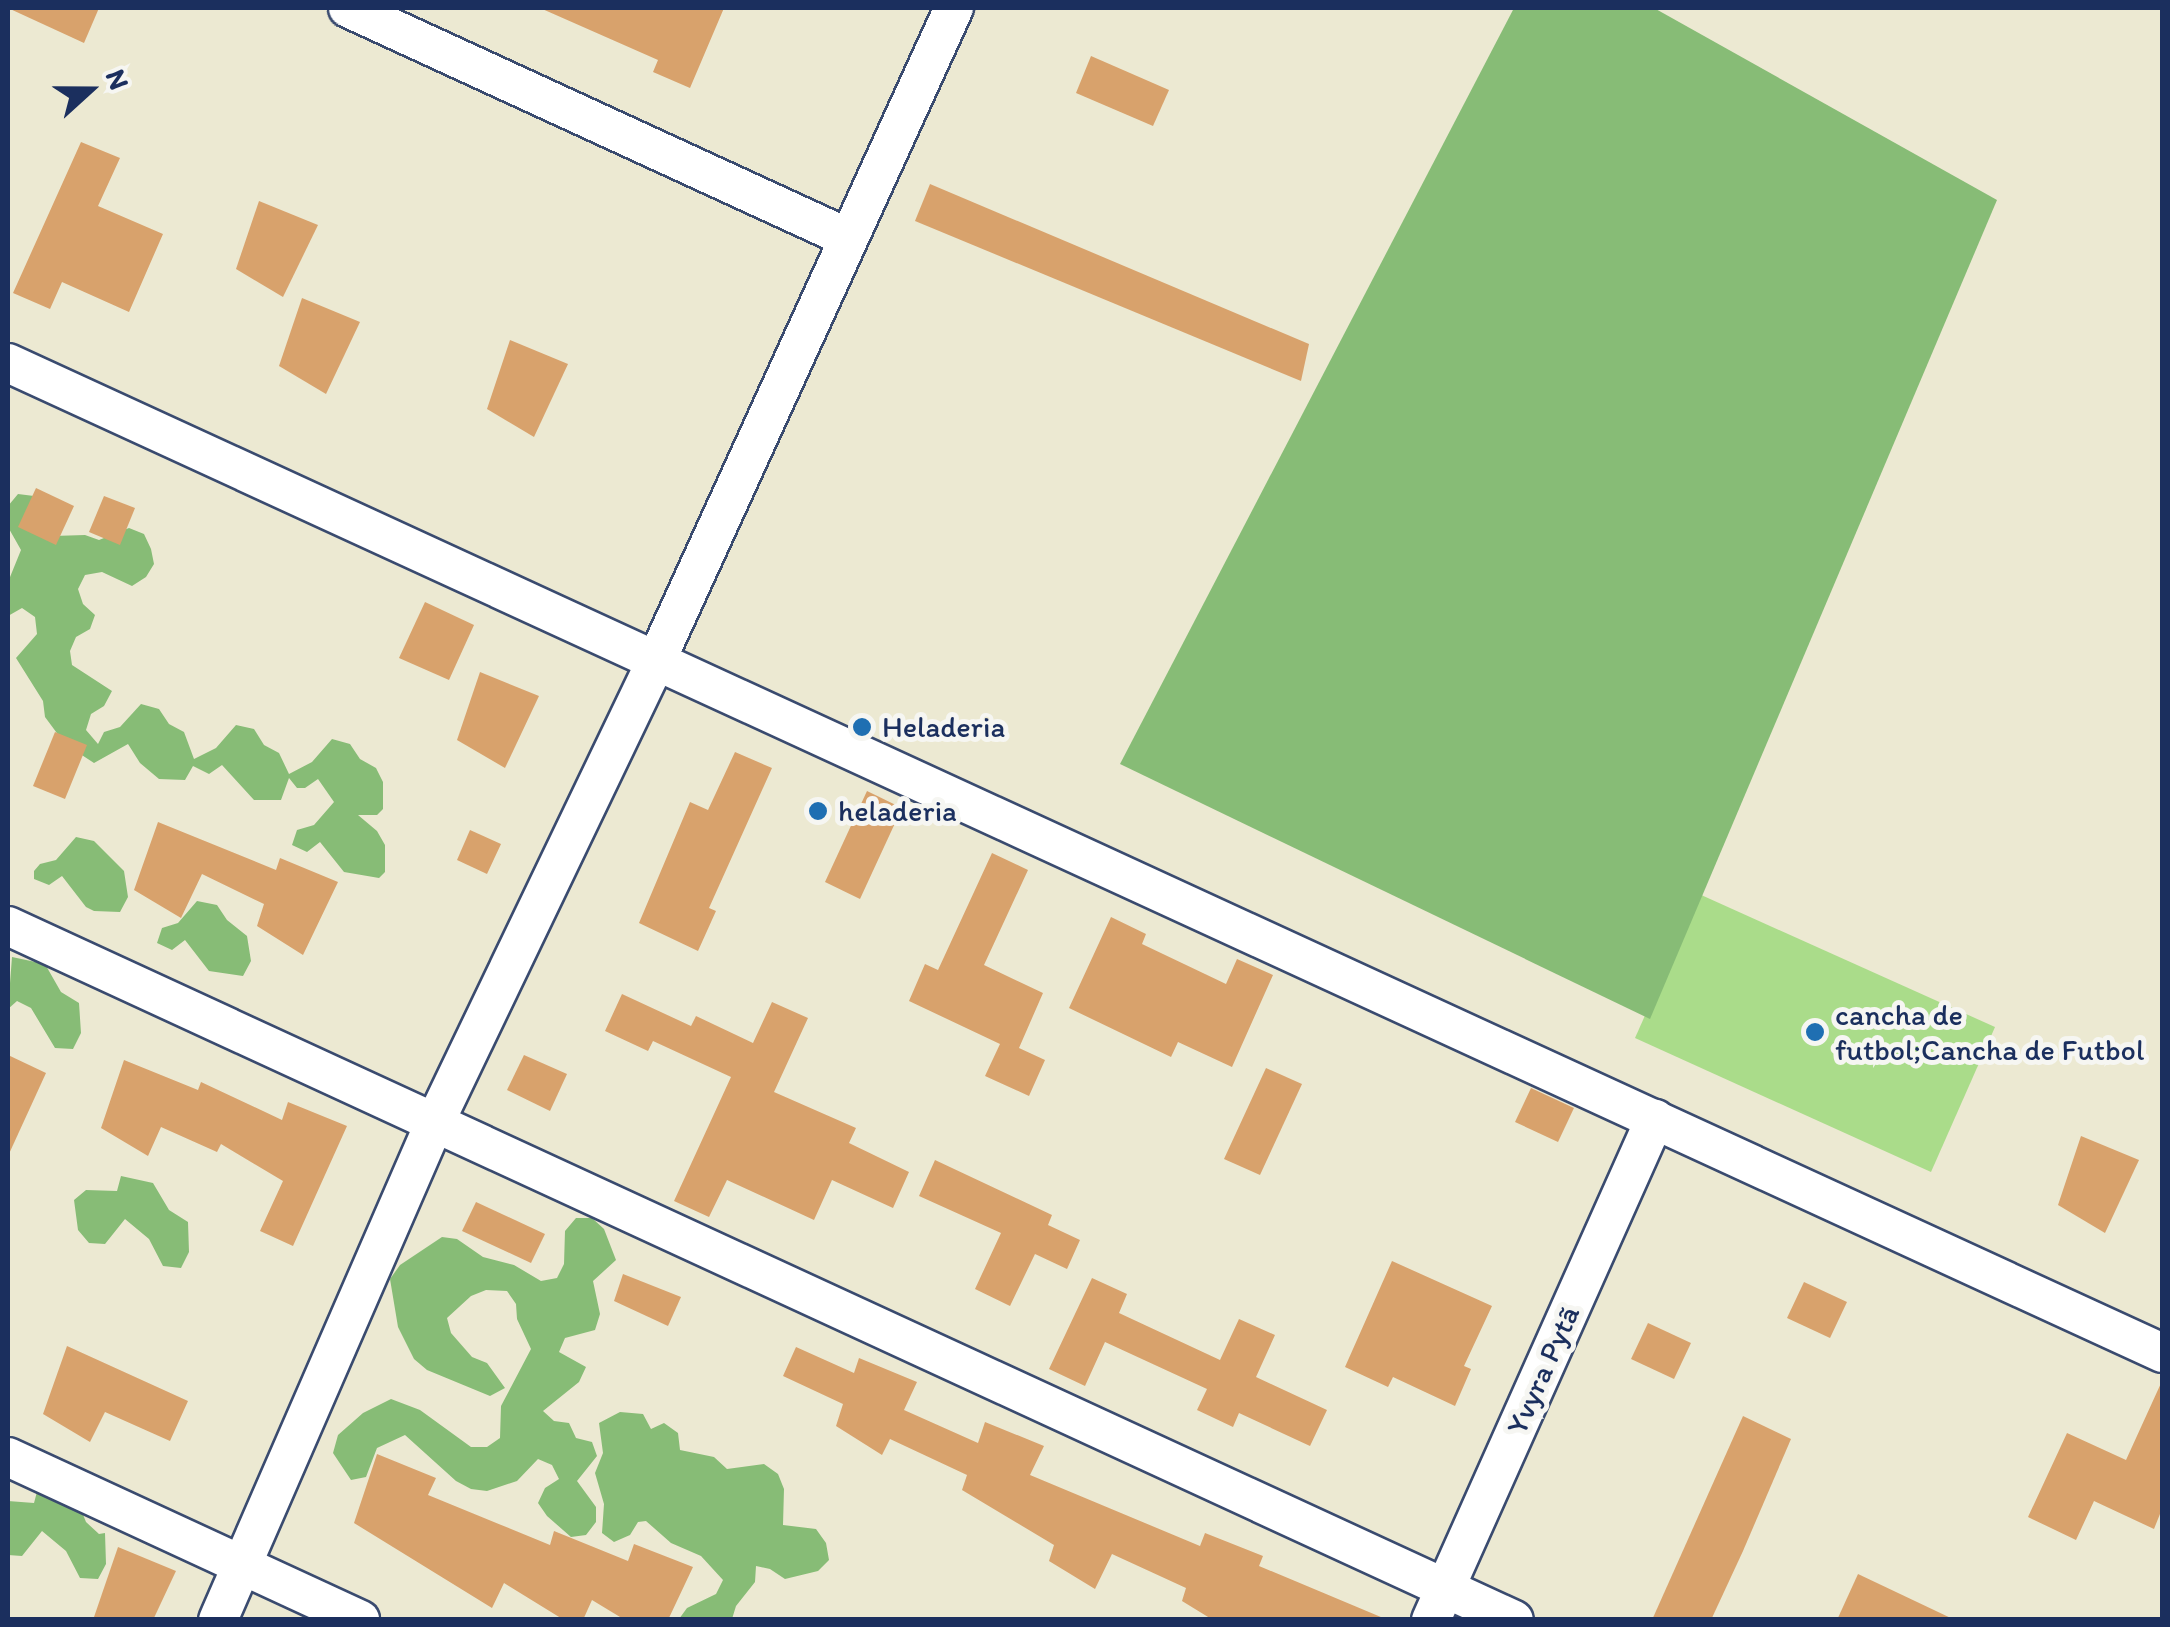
<!DOCTYPE html>
<html>
<head>
<meta charset="utf-8">
<style>
	body { margin:0 }
	#map { position:relative; width:2170px; height:1627px; overflow:hidden; background:#ece9d2; font-family:Itim,sans-serif }
	div>[style] { position:absolute }
	.green>* { inset:0; background:#aadc8a }
	.forest>* { inset:0; background:#87bc76 }
	.building>* { inset:0; background:#d8a26c }
	.roads { filter:drop-shadow(2px 0 #3a4b6f) drop-shadow(-2px 0 #3a4b6f) drop-shadow(0 2px #3a4b6f) drop-shadow(0 -2px #3a4b6f) }
	.street>* { height:38px; margin:-19px; padding:0 19px; transform-origin:19px; border-radius:19px; background:#fff }
	.dots>* { width:28px; height:28px; translate:-50% -50%; box-sizing:border-box; border:5px solid #f6f6f2; border-radius:50% }
	span { translate:-50% -50%; white-space:nowrap; text-align:center; line-height:1.15; -webkit-text-stroke:10px #f6f6f2; paint-order:stroke }
	.poi-label { font-size:30px; color:#1b2f5e }
	.left { translate:0 -50%; text-align:left }
	.street-label { font-size:30px; color:#1b2f5e }
	.frame { position:absolute; inset:0; border:10px solid #1b2f5e; pointer-events:none }
	.north { position:absolute; left:40px; top:40px; width:100px; height:100px; -webkit-text-stroke:8px #f6f6f2; paint-order:stroke; rotate:69deg; font-size:28px; font-weight:700; line-height:40px; text-align:center; color:#1b2f5e }
	.north::after { content:''; display:block; margin:auto; width:35px; height:45px; background:#1b2f5e; clip-path:polygon(50% 0,100% 100%,50% 72%,0 100%) }
</style>
</head>
<body>
<div id="map">
	<div class="green">
		<div style="clip-path:polygon(1699px 894px,1995px 1027px,1931px 1172px,1635px 1038px)"></div>
	</div>
	<div class="forest">
		<div style="clip-path:polygon(1514px 8px,1654px 8px,1997px 200px,1650px 1019px,1120px 764px)"></div>
		<div style="clip-path:polygon(18px 494px,34px 496px,53px 536px,85px 535px,99px 540px,129px 528px,144px 534px,151px 549px,154px 564px,146px 577px,132px 586px,102px 572px,85px 575px,78px 589px,83px 604px,95px 615px,90px 629px,76px 637px,70px 651px,72px 665px,112px 691px,104px 706px,91px 714px,86px 730px,98px 744px,104px 732px,120px 727px,141px 704px,159px 709px,169px 724px,184px 732px,194px 759px,216px 748px,236px 725px,254px 729px,264px 745px,279px 753px,289px 774px,312px 762px,332px 739px,350px 744px,360px 759px,376px 768px,383px 782px,383px 809px,377px 815px,358px 815px,377px 831px,385px 845px,385px 872px,379px 878px,344px 872px,320px 842px,307px 852px,292px 845px,297px 830px,314px 825px,334px 802px,318px 779px,305px 788px,297px 788px,289px 778px,281px 800px,254px 800px,222px 765px,209px 774px,193px 766px,185px 780px,159px 779px,140px 763px,128px 744px,94px 763px,65px 744px,45px 717px,43px 701px,16px 658px,37px 634px,35px 617px,22px 608px,8px 616px,8px 582px,21px 550px,8px 527px,8px 506px)"></div>
		<div style="clip-path:polygon(76px 837px,94px 841px,124px 871px,128px 897px,120px 912px,94px 911px,86px 907px,62px 876px,49px 885px,34px 879px,34px 871px,40px 864px,56px 860px)"></div>
		<div style="clip-path:polygon(197px 901px,217px 905px,227px 920px,247px 936px,251px 961px,243px 976px,209px 971px,185px 940px,172px 950px,157px 943px,162px 928px,178px 923px)"></div>
		<div style="clip-path:polygon(12px 957px,45px 964px,61px 992px,79px 1003px,81px 1033px,73px 1049px,55px 1048px,31px 1008px,17px 1001px,8px 1009px)"></div>
		<div style="clip-path:polygon(121px 1176px,153px 1183px,169px 1210px,188px 1222px,189px 1252px,181px 1268px,163px 1266px,149px 1239px,125px 1219px,105px 1244px,89px 1243px,78px 1230px,74px 1200px,86px 1190px,117px 1191px)"></div>
		<div style="clip-path:polygon(576px 1218px,592px 1218px,604px 1229px,616px 1260px,593px 1281px,600px 1314px,595px 1330px,565px 1338px,559px 1352px,586px 1367px,579px 1382px,543px 1411px,554px 1421px,569px 1423px,576px 1438px,592px 1442px,597px 1456px,577px 1481px,596px 1507px,596px 1522px,586px 1535px,571px 1537px,547px 1516px,538px 1503px,545px 1488px,559px 1479px,552px 1465px,538px 1459px,517px 1481px,487px 1491px,471px 1489px,456px 1481px,405px 1435px,377px 1448px,366px 1477px,351px 1480px,333px 1453px,338px 1435px,363px 1413px,391px 1399px,420px 1410px,471px 1447px,487px 1447px,500px 1438px,501px 1406px,531px 1349px,517px 1319px,516px 1304px,507px 1291px,486px 1290px,471px 1296px,447px 1318px,451px 1333px,472px 1357px,487px 1363px,505px 1388px,490px 1396px,427px 1370px,414px 1359px,398px 1327px,390px 1279px,400px 1265px,442px 1237px,457px 1239px,483px 1257px,514px 1265px,541px 1281px,557px 1278px,564px 1264px,565px 1231px)"></div>
		<div style="clip-path:polygon(620px 1412px,643px 1414px,651px 1429px,664px 1423px,678px 1433px,680px 1450px,714px 1457px,727px 1469px,764px 1464px,778px 1474px,784px 1489px,783px 1525px,816px 1529px,826px 1543px,829px 1560px,818px 1571px,785px 1579px,770px 1569px,756px 1566px,755px 1582px,736px 1606px,732px 1619px,679px 1619px,687px 1608px,716px 1594px,723px 1580px,701px 1556px,671px 1543px,646px 1521px,638px 1522px,630px 1535px,614px 1542px,602px 1533px,604px 1504px,595px 1473px,603px 1453px,599px 1423px)"></div>
		<div style="clip-path:polygon(38px 1488px,80px 1507px,86px 1522px,99px 1534px,105px 1533px,106px 1564px,98px 1579px,80px 1578px,66px 1551px,42px 1531px,22px 1556px,8px 1555px,8px 1501px,34px 1503px)"></div>
	</div>
	<div class="building">
		<div style="clip-path:polygon(8px 8px,99px 8px,84px 43px)"></div>
		<div style="clip-path:polygon(540px 8px,724px 8px,690px 88px,653px 72px,658px 60px)"></div>
		<div style="clip-path:polygon(1091px 56px,1169px 90px,1153px 126px,1076px 93px)"></div>
		<div style="clip-path:polygon(81px 142px,120px 158px,98px 206px,163px 234px,129px 312px,62px 282px,50px 309px,13px 293px)"></div>
		<div style="clip-path:polygon(930px 184px,1309px 344px,1301px 381px,915px 221px)"></div>
		<div style="clip-path:polygon(259px 201px,318px 225px,283px 297px,236px 269px)"></div>
		<div style="clip-path:polygon(302px 298px,360px 322px,326px 394px,279px 366px)"></div>
		<div style="clip-path:polygon(510px 340px,568px 364px,534px 437px,487px 409px)"></div>
		<div style="clip-path:polygon(36px 488px,74px 506px,56px 545px,18px 527px)"></div>
		<div style="clip-path:polygon(104px 496px,135px 508px,120px 545px,89px 532px)"></div>
		<div style="clip-path:polygon(425px 602px,474px 625px,449px 680px,399px 658px)"></div>
		<div style="clip-path:polygon(480px 672px,539px 696px,505px 768px,457px 740px)"></div>
		<div style="clip-path:polygon(55px 732px,87px 745px,65px 799px,33px 786px)"></div>
		<div style="clip-path:polygon(735px 752px,772px 768px,709px 908px,716px 911px,698px 951px,639px 923px,690px 802px,708px 810px)"></div>
		<div style="clip-path:polygon(867px 791px,902px 808px,860px 899px,825px 882px)"></div>
		<div style="clip-path:polygon(158px 822px,276px 870px,280px 858px,338px 882px,303px 955px,257px 926px,264px 904px,202px 874px,181px 918px,134px 890px)"></div>
		<div style="clip-path:polygon(470px 830px,501px 844px,487px 874px,457px 860px)"></div>
		<div style="clip-path:polygon(992px 853px,1028px 870px,984px 965px,1043px 993px,1019px 1048px,1045px 1060px,1029px 1096px,985px 1076px,1000px 1044px,909px 1001px,925px 964px,938px 970px)"></div>
		<div style="clip-path:polygon(1111px 917px,1146px 934px,1142px 944px,1226px 984px,1237px 959px,1273px 975px,1232px 1067px,1178px 1042px,1171px 1057px,1069px 1008px)"></div>
		<div style="clip-path:polygon(622px 994px,691px 1026px,696px 1016px,753px 1043px,772px 1002px,808px 1018px,774px 1092px,856px 1128px,849px 1143px,909px 1172px,893px 1208px,832px 1180px,814px 1220px,727px 1180px,709px 1217px,674px 1201px,731px 1077px,653px 1041px,648px 1051px,605px 1031px)"></div>
		<div style="clip-path:polygon(8px 1055px,46px 1073px,8px 1156px)"></div>
		<div style="clip-path:polygon(524px 1055px,567px 1074px,550px 1111px,507px 1090px)"></div>
		<div style="clip-path:polygon(124px 1060px,198px 1090px,201px 1082px,282px 1120px,288px 1102px,347px 1126px,293px 1246px,260px 1231px,283px 1181px,221px 1144px,217px 1152px,161px 1127px,148px 1156px,101px 1128px)"></div>
		<div style="clip-path:polygon(1266px 1068px,1302px 1084px,1260px 1175px,1224px 1159px)"></div>
		<div style="clip-path:polygon(1531px 1088px,1574px 1108px,1558px 1142px,1515px 1122px)"></div>
		<div style="clip-path:polygon(2081px 1136px,2139px 1160px,2105px 1233px,2058px 1205px)"></div>
		<div style="clip-path:polygon(935px 1160px,1052px 1215px,1048px 1225px,1080px 1240px,1067px 1269px,1035px 1254px,1010px 1306px,975px 1289px,1001px 1233px,919px 1196px)"></div>
		<div style="clip-path:polygon(476px 1202px,545px 1234px,531px 1263px,462px 1231px)"></div>
		<div style="clip-path:polygon(1392px 1261px,1492px 1306px,1464px 1366px,1471px 1369px,1455px 1406px,1393px 1377px,1388px 1387px,1345px 1367px)"></div>
		<div style="clip-path:polygon(623px 1274px,681px 1297px,668px 1326px,614px 1301px)"></div>
		<div style="clip-path:polygon(1092px 1278px,1127px 1294px,1119px 1313px,1220px 1360px,1239px 1319px,1275px 1335px,1256px 1377px,1327px 1410px,1310px 1446px,1239px 1413px,1233px 1427px,1197px 1410px,1207px 1389px,1105px 1342px,1085px 1386px,1049px 1369px)"></div>
		<div style="clip-path:polygon(1804px 1282px,1847px 1302px,1830px 1338px,1787px 1318px)"></div>
		<div style="clip-path:polygon(1648px 1323px,1691px 1343px,1674px 1379px,1631px 1359px)"></div>
		<div style="clip-path:polygon(67px 1346px,188px 1401px,170px 1441px,105px 1412px,90px 1442px,43px 1414px)"></div>
		<div style="clip-path:polygon(796px 1347px,854px 1373px,859px 1358px,917px 1382px,904px 1410px,978px 1443px,985px 1422px,1044px 1446px,1030px 1475px,1200px 1546px,1205px 1533px,1263px 1556px,1259px 1566px,1388px 1620px,1213px 1620px,1182px 1601px,1186px 1588px,1112px 1554px,1095px 1589px,1049px 1561px,1054px 1545px,962px 1490px,967px 1475px,890px 1439px,882px 1455px,836px 1426px,843px 1404px,783px 1376px)"></div>
		<div style="clip-path:polygon(2162px 1381px,2162px 1509px,2154px 1529px,2094px 1501px,2076px 1540px,2028px 1517px,2067px 1433px,2126px 1460px)"></div>
		<div style="clip-path:polygon(1743px 1416px,1791px 1439px,1743px 1551px,1711px 1620px,1652px 1620px)"></div>
		<div style="clip-path:polygon(377px 1454px,436px 1478px,428px 1495px,550px 1545px,554px 1531px,628px 1561px,634px 1544px,693px 1567px,668px 1620px,625px 1620px,592px 1600px,583px 1620px,564px 1620px,504px 1583px,492px 1608px,354px 1523px)"></div>
		<div style="clip-path:polygon(118px 1547px,176px 1571px,153px 1620px,93px 1620px)"></div>
		<div style="clip-path:polygon(1858px 1574px,1955px 1620px,1837px 1620px)"></div>
	</div>
	<div class="roads">
		<div class="street">
			<div style="left:348px;top:8px;width:550px;rotate:24.7deg"></div>
			<div style="left:8px;top:363px;width:2371px;rotate:24.68deg"></div>
			<div style="left:8px;top:926px;width:1658px;rotate:24.74deg"></div>
			<div style="left:8px;top:1457px;width:388px;rotate:24.8deg"></div>
			<div style="left:218px;top:1620px;width:543px;rotate:-66.46deg"></div>
			<div style="left:435px;top:1122px;width:513px;rotate:-64.38deg"></div>
			<div style="left:657px;top:659px;width:716px;rotate:-65.48deg"></div>
			<div style="left:1431px;top:1620px;width:549px;rotate:-65.91deg"></div>
		</div>
	</div>
	<div class="dots">
		<div style="left:862px;top:727px;background:#1f6fb2"></div>
		<div style="left:818px;top:811px;background:#1f6fb2"></div>
		<div style="left:1815px;top:1032px;background:#1f6fb2"></div>
	</div>
	<div class="poi-label">
		<span class="left" style="left:882px;top:727px">Heladeria</span>
		<span class="left" style="left:838px;top:811px">heladeria</span>
		<span class="left" style="left:1835px;top:1032px">cancha de<br>futbol;Cancha de Futbol</span>
	</div>
	<div class="street-label">
		<span style="left:1543px;top:1370px;rotate:-66deg">Yvyra Pytã</span>
	</div>
	<div class="frame"></div>
	<div class="north">N</div>
</div>
</body>
</html>
